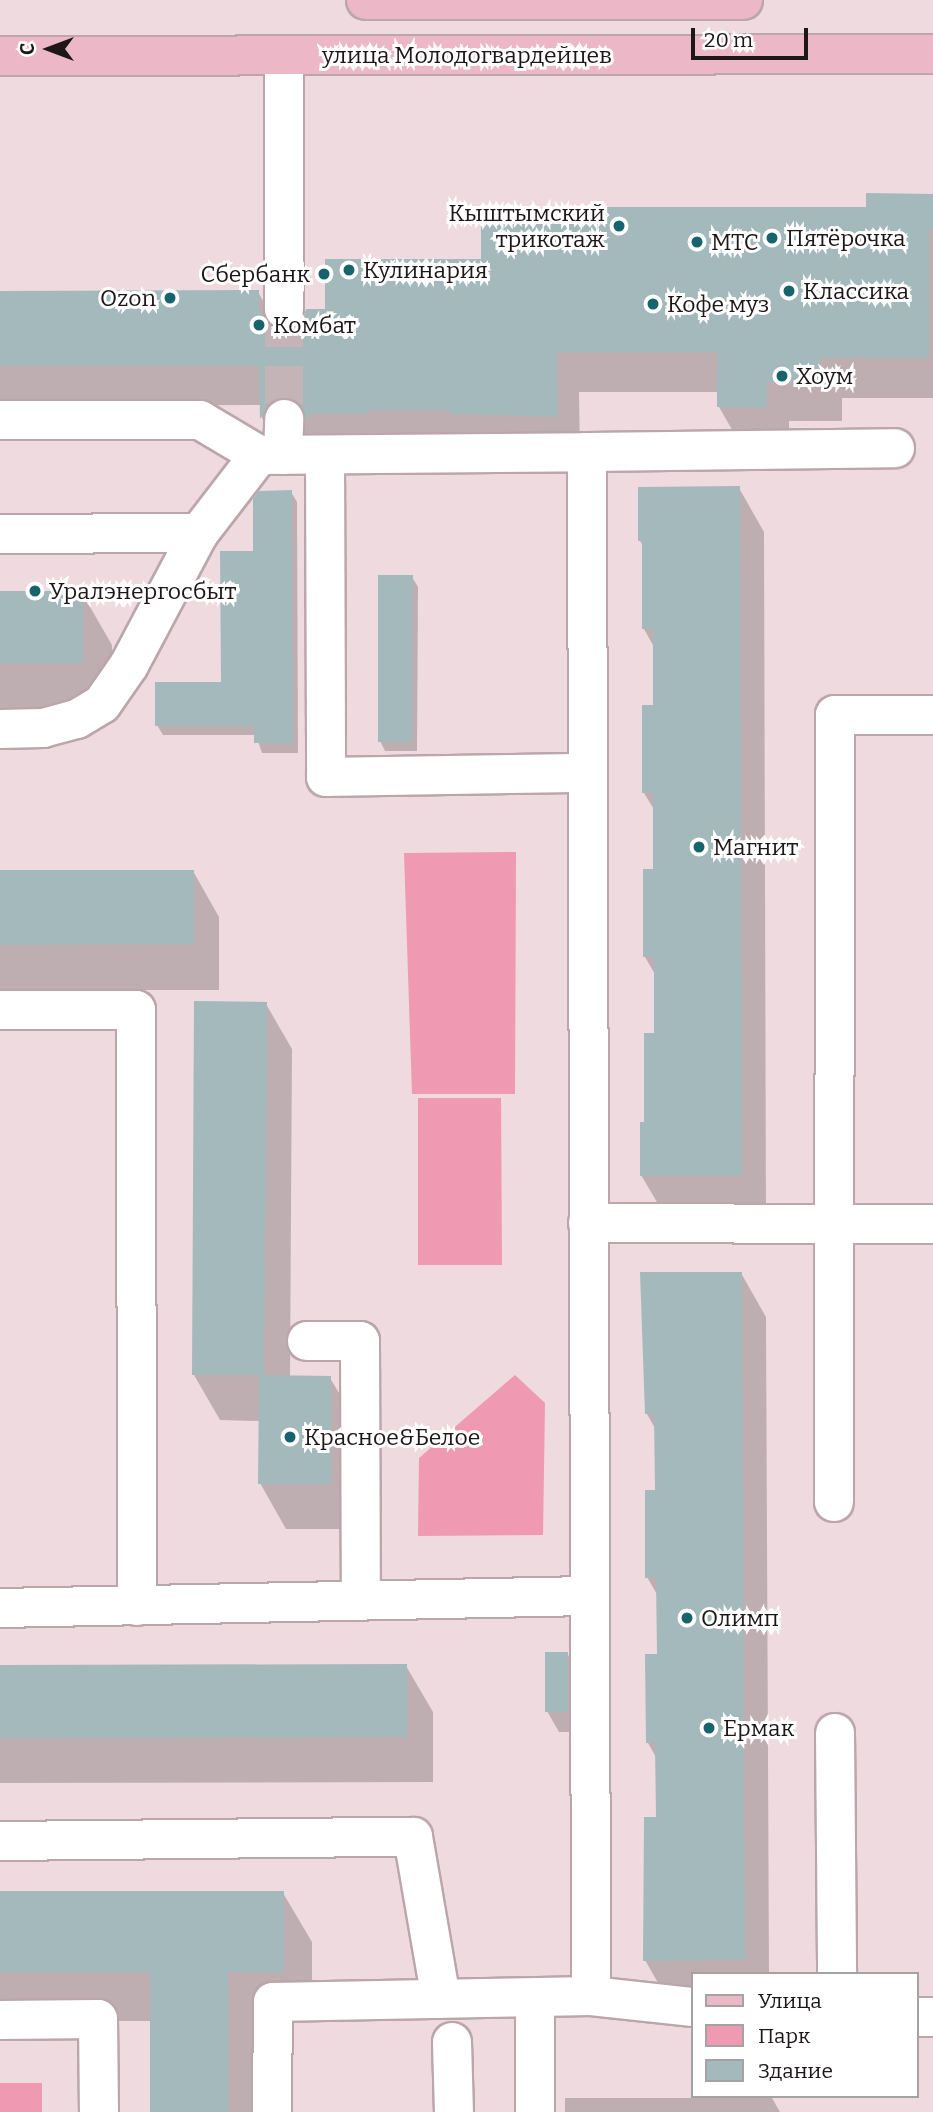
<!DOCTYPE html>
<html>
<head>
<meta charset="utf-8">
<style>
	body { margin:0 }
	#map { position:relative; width:933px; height:2112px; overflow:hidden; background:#eedadf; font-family:Bitter,serif }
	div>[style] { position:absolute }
	.green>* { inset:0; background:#ef99b2 }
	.shadow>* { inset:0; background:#0003 }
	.building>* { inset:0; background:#a4b9bc }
	.minor-tunnel>* { height:38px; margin-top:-19px; transform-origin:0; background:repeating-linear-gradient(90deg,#c4b3b7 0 38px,transparent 0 57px) }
	.roads { filter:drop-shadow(2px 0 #baa6ab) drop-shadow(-2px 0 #baa6ab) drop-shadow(0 2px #baa6ab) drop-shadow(0 -2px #baa6ab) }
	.minor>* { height:38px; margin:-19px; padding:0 19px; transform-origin:19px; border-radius:19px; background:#fff }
	.major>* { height:38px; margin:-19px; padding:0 19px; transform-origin:19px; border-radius:19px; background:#ecb7c7 }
	.dots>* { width:19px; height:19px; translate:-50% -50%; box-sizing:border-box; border:4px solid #fff; border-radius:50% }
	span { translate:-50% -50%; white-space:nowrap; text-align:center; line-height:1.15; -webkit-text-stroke:6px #fff; paint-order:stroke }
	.street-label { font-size:23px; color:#1e1718 }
	.poi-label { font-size:23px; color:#1e1718 }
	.right { translate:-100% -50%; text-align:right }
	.left { translate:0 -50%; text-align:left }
	.legend { position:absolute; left:691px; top:1972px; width:228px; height:126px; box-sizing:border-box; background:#fff; border:2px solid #a5a2a3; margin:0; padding:9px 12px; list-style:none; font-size:21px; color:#1e1718 }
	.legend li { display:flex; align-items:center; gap:14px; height:35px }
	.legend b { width:35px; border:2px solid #a5a2a3 }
	.north { position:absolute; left:14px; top:14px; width:70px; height:70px; -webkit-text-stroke:5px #fff; paint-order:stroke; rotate:270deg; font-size:19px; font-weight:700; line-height:28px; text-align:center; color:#1e1718 }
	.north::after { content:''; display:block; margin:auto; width:24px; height:32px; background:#1e1718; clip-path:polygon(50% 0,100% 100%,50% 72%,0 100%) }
	.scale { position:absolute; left:691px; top:28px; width:117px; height:32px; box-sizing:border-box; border:4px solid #1e1718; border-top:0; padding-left:9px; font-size:21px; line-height:24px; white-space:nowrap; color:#1e1718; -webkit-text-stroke:5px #fff; paint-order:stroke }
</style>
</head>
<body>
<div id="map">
	<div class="green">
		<div style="clip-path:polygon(516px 852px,515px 1094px,412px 1094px,404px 853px)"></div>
		<div style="clip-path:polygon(418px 1098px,501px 1098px,502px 1265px,418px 1265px)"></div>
		<div style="clip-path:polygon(515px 1375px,545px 1403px,543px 1535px,418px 1536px,419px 1458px)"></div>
		<div style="clip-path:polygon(0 2083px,42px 2083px,42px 2112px,0 2112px)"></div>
	</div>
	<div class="shadow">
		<div style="clip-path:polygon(933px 196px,933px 398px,842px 398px,842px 421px,789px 421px,789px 447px,742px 447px,719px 407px,719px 392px,579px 392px,580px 456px,284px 457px,262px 418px,262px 405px,0 406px,0 293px,258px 292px,281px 332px,296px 329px,327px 311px,483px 261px,569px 224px,868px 209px)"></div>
		<div style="clip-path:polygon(739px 488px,764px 532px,766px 1219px,667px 1219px,641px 1175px,656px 1035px,656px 976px,645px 957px,655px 871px,655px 811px,644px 793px,654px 706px,654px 647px,644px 629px,644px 547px,640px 541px)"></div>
		<div style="clip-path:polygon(291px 492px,297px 502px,298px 753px,262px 753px,256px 735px,163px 735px,157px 725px,223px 684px,255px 553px)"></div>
		<div style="clip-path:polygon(412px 577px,418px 587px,417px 751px,385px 751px,380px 741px)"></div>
		<div style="clip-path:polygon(0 592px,82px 593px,112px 645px,112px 715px,0 715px)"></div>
		<div style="clip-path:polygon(193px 871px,219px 917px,219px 990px,0 990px,0 872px)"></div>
		<div style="clip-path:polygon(266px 1004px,292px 1049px,290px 1377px,330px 1378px,357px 1423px,356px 1529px,286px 1529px,260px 1483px,260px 1421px,220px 1420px,194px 1375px)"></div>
		<div style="clip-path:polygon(741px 1273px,766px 1317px,769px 1974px,693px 1974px,693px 2004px,670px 2004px,645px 1960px,658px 1819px,657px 1759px,648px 1743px,658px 1656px,658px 1596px,647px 1577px,656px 1492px,656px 1430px,647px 1414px)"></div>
		<div style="clip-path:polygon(567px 1653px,579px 1674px,579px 1732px,559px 1732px,547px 1711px)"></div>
		<div style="clip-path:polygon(406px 1666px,433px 1712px,433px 1782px,0 1783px,0 1667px)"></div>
		<div style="clip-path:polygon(0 1893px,283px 1893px,312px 1942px,312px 2020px,255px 2021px,255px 2112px,152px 2112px,152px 2021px,0 2021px)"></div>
		<div style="clip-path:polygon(565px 2098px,772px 2098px,780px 2112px,565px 2112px)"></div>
	</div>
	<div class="building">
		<div style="clip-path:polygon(866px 193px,933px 194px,933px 229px,929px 229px,929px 358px,820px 358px,820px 382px,767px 382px,767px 407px,717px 407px,717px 352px,557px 352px,558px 417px,450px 414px,450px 410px,368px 410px,368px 414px,310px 414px,310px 419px,306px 419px,303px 408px,296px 401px,284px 397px,273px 400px,260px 419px,259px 366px,0 366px,0 291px,259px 290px,259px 309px,265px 320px,274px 328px,285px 331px,295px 328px,303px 320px,306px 309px,325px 309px,325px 259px,481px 259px,481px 223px,568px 222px,568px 207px,866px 207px)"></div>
		<div style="clip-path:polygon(740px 486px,742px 1176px,640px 1176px,640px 1122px,644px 1122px,644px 1033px,654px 1033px,654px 957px,643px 957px,643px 869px,653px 869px,653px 793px,642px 793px,642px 705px,653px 705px,653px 629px,642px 629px,642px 541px,638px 541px,638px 487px)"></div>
		<div style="clip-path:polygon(292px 490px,293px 743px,254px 743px,254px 726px,155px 726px,155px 682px,221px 682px,220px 551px,253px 551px,253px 499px,259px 491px)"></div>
		<div style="clip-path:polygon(378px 575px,413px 575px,413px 742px,378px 742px)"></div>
		<div style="clip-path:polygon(0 591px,83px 591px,83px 663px,0 663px)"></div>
		<div style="clip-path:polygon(0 870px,194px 870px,194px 944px,0 945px)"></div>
		<div style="clip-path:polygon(194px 1001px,267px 1002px,264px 1375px,331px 1376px,331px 1484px,258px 1484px,259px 1375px,192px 1375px)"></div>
		<div style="clip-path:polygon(640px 1272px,742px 1272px,745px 1960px,643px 1961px,644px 1817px,656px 1817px,655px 1743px,646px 1743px,645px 1654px,657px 1654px,656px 1577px,645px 1578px,645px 1490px,655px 1490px,654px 1414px,645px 1414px)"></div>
		<div style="clip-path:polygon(545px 1652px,568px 1652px,568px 1712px,545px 1712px)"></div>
		<div style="clip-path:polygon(407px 1664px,407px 1737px,0 1738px,0 1665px)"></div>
		<div style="clip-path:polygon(0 1891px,284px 1891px,284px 1972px,228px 1972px,228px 2112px,150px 2112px,150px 1972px,0 1972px)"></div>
	</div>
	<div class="minor-tunnel">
		<div style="left:284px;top:309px;width:110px;rotate:90deg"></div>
	</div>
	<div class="roads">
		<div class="minor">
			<div style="left:284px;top:309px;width:254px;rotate:-90deg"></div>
			<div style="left:0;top:420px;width:200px"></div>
			<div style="left:200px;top:420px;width:69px;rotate:30.7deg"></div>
			<div style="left:259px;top:455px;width:328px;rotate:-0.5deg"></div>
			<div style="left:587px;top:452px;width:1544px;rotate:89.85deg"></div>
			<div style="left:587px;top:452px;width:308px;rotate:-0.7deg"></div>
			<div style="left:283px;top:455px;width:36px;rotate:-88deg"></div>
			<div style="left:325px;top:455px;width:322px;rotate:89.8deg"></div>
			<div style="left:326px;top:777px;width:261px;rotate:-0.9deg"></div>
			<div style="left:0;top:534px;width:199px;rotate:-0.3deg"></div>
			<div style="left:0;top:729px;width:43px;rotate:-1.3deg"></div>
			<div style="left:43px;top:728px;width:35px;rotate:-15deg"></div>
			<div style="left:77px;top:719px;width:29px;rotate:-31deg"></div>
			<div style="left:102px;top:704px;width:47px;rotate:-55.3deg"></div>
			<div style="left:129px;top:665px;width:149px;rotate:-62.1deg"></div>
			<div style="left:199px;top:533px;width:98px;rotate:-52.4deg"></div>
			<div style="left:0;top:1010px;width:136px"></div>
			<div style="left:136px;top:1010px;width:596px;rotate:89.9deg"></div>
			<div style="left:588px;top:1223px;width:345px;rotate:0.2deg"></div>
			<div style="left:307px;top:1341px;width:53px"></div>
			<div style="left:360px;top:1341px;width:260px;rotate:89.8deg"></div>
			<div style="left:834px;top:1502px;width:787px;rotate:-89.93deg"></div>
			<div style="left:835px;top:715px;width:98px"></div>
			<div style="left:0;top:1608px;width:589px;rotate:-1.17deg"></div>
			<div style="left:835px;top:1733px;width:241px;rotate:89.5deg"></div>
			<div style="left:0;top:1841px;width:413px;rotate:-0.6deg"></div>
			<div style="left:413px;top:1837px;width:164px;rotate:80.2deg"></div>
			<div style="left:535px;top:1998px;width:114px;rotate:90deg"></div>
			<div style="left:917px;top:2017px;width:16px"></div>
			<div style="left:0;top:2020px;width:98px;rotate:-0.6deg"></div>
			<div style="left:98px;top:2019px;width:93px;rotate:89.4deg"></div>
			<div style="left:452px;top:2042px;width:70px;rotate:88.4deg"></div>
			<div style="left:272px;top:2112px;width:110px;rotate:-89.5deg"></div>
			<div style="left:273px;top:2002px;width:318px;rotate:-1.1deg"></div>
			<div style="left:591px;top:1996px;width:103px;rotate:6.2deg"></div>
		</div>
		<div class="major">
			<div style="left:366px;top:0;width:377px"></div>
			<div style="left:0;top:56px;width:933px;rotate:-0.12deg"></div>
		</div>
	</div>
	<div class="dots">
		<div style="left:619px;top:226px;background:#17646d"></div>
		<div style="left:772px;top:238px;background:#17646d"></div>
		<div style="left:697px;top:242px;background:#17646d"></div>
		<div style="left:349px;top:270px;background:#17646d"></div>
		<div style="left:324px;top:274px;background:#17646d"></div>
		<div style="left:789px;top:291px;background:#17646d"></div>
		<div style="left:170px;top:298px;background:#17646d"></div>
		<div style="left:653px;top:304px;background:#17646d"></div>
		<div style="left:259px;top:325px;background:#17646d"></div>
		<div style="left:782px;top:376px;background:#17646d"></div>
		<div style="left:35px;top:591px;background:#17646d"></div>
		<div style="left:699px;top:847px;background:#17646d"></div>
		<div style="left:290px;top:1437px;background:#17646d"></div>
		<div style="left:687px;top:1618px;background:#17646d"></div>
		<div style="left:709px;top:1728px;background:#17646d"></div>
	</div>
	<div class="street-label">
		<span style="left:467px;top:55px">улица Молодогвардейцев</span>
	</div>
	<div class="poi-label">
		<span class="right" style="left:605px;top:226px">Кыштымский<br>трикотаж</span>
		<span class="left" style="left:786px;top:238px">Пятёрочка</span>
		<span class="left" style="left:711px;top:242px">МТС</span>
		<span class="left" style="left:363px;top:270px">Кулинария</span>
		<span class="right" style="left:310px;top:274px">Сбербанк</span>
		<span class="left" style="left:803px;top:291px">Классика</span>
		<span class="right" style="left:156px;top:298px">Ozon</span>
		<span class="left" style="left:667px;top:304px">Кофе муз</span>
		<span class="left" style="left:273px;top:325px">Комбат</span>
		<span class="left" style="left:796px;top:376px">Хоум</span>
		<span class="left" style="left:49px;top:591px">Уралэнергосбыт</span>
		<span class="left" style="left:713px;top:847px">Магнит</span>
		<span class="left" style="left:304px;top:1437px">Красное&amp;Белое</span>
		<span class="left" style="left:701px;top:1618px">Олимп</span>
		<span class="left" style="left:723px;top:1728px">Ермак</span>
	</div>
	<ul class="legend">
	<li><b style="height:9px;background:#ecb7c7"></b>Улица</li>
	<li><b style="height:19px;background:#ef99b2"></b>Парк</li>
	<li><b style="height:19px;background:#a4b9bc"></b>Здание</li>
	</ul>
	<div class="north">С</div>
	<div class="scale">20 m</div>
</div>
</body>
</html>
